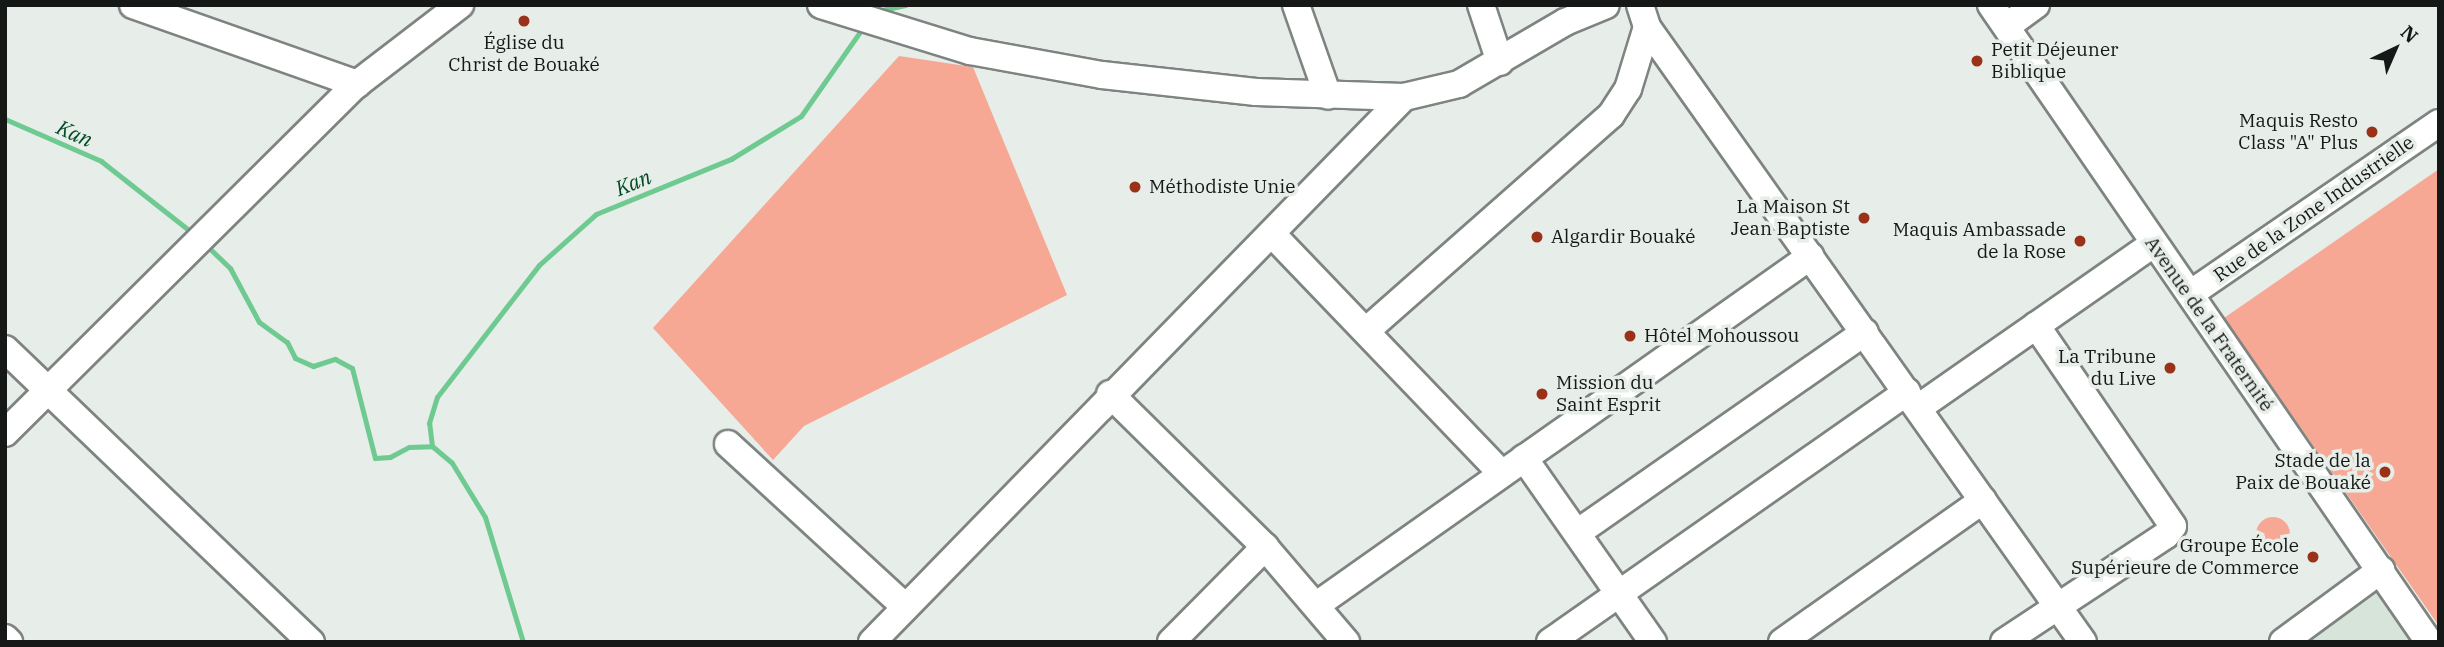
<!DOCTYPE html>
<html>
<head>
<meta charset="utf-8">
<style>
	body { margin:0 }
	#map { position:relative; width:2444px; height:647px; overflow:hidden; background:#e7ede8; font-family:"IBM Plex Serif",serif }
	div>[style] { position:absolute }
	.built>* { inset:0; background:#d7e4da }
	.green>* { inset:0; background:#f7a895 }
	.round { border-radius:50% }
	.stream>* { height:5px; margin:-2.5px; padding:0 2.5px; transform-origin:2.5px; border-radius:2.5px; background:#6fca91 }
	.roads { filter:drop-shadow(2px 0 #7e8480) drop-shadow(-2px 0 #7e8480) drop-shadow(0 2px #7e8480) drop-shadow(0 -2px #7e8480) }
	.minor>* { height:26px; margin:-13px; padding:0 13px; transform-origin:13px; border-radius:13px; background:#fff }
	.dots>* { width:19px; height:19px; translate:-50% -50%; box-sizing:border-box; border:4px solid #e7ede8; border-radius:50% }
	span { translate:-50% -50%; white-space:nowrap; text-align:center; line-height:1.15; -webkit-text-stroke:7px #e7ede8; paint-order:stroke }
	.poi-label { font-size:19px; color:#151816 }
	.left { translate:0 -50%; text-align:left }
	.right { translate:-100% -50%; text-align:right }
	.street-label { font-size:19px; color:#151816 }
	.water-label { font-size:21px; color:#004b27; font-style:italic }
	.frame { position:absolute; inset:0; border:7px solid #151816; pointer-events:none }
	.north { position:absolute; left:2360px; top:14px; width:70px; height:70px; -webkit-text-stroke:5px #e7ede8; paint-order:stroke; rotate:44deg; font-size:19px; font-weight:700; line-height:28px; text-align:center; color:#151816 }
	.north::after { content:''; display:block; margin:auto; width:24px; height:32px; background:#151816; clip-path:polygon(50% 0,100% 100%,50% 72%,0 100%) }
</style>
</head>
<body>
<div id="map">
	<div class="built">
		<div style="clip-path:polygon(2376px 589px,2412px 642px,2302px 642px)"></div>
	</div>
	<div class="green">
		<div style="clip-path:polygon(899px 56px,973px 67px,1067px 295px,804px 426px,773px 460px,653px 328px)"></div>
		<div style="clip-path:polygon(2439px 169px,2439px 626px,2224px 318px)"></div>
		<div class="round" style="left:2256px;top:517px;width:34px;height:34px"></div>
	</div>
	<div class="stream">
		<div style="left:877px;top:11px;width:29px;rotate:-12deg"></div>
		<div style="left:5px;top:119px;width:105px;rotate:23.6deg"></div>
		<div style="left:101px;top:161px;width:120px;rotate:38.2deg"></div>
		<div style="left:205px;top:244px;width:35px;rotate:44deg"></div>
		<div style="left:230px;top:268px;width:61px;rotate:61.8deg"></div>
		<div style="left:259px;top:322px;width:34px;rotate:36deg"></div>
		<div style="left:287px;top:342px;width:18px;rotate:63deg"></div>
		<div style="left:295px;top:358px;width:20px;rotate:24deg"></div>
		<div style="left:313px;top:366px;width:23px;rotate:-18deg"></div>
		<div style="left:335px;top:359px;width:19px;rotate:28deg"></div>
		<div style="left:352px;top:368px;width:93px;rotate:75.7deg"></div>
		<div style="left:375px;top:458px;width:15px;rotate:-4deg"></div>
		<div style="left:390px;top:457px;width:21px;rotate:-28deg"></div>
		<div style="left:409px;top:447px;width:23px;rotate:-2deg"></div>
		<div style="left:432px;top:446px;width:26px;rotate:40deg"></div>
		<div style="left:452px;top:463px;width:63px;rotate:58.6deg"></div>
		<div style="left:485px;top:517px;width:131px;rotate:73.1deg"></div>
		<div style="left:432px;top:446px;width:23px;rotate:-97deg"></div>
		<div style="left:429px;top:423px;width:27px;rotate:-73deg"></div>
		<div style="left:437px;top:397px;width:167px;rotate:-52.3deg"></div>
		<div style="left:539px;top:265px;width:76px;rotate:-41.8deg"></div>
		<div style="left:596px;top:214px;width:146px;rotate:-22.2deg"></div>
		<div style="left:731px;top:159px;width:82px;rotate:-31.6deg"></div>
		<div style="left:801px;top:116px;width:110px;rotate:-55deg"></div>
	</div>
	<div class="roads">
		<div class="minor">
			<div style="left:133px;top:5px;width:238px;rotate:19.4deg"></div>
			<div style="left:821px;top:5px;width:156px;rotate:17.2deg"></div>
			<div style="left:970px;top:51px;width:134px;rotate:10.3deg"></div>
			<div style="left:1102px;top:75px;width:155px;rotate:6.3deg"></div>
			<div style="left:1256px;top:92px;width:148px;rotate:1.9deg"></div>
			<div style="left:1404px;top:97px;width:57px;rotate:-13.3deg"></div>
			<div style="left:1459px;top:84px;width:123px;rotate:-30.3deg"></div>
			<div style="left:1565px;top:22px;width:44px;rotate:-22.5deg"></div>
			<div style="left:1296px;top:5px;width:96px;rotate:70.6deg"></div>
			<div style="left:1481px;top:5px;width:60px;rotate:71.6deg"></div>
			<div style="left:1640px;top:5px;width:23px;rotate:72deg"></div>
			<div style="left:1647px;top:27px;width:754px;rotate:54.67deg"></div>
			<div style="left:1991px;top:5px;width:773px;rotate:55.49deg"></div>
			<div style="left:2007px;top:26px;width:36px;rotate:-36deg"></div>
			<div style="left:1272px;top:234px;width:332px;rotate:46.2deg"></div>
			<div style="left:2190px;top:294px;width:302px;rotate:-34.5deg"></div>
			<div style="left:1366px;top:331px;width:327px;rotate:-41.4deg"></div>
			<div style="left:1611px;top:115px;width:31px;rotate:-57deg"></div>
			<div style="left:1628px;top:89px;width:65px;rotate:-73deg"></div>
			<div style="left:5px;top:349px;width:424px;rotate:43.8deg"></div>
			<div style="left:1110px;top:394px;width:218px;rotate:44.6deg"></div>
			<div style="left:1265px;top:547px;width:125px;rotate:49.5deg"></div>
			<div style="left:1918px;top:408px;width:287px;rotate:-34.9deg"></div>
			<div style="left:5px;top:433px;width:496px;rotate:-44.8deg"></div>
			<div style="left:357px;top:84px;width:130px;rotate:-37.5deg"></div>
			<div style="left:728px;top:444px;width:241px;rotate:42.6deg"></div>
			<div style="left:1524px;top:458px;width:225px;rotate:55deg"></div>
			<div style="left:1577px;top:533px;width:351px;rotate:-34.9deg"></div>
			<div style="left:1318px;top:604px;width:603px;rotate:-35.22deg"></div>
			<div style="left:5px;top:638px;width:6px;rotate:45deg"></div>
			<div style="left:872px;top:642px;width:762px;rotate:-45.69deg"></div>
			<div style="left:1171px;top:642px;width:134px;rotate:-45.3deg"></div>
			<div style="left:1550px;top:642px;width:436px;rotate:-35deg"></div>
			<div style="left:1782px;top:642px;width:246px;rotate:-35.2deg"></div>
			<div style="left:2004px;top:642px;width:194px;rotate:-33.4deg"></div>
			<div style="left:2166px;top:535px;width:11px;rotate:-52deg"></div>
			<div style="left:2173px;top:526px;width:243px;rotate:-124.3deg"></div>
			<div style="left:2283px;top:642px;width:122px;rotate:-36.3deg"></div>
		</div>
	</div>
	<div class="dots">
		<div style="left:524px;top:21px;background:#9a3119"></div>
		<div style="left:1977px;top:61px;background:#9a3119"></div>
		<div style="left:2372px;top:132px;background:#9a3119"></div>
		<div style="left:1135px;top:187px;background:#9a3119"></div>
		<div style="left:1864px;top:218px;background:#9a3119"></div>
		<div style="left:1537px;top:237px;background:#9a3119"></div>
		<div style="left:2080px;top:241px;background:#9a3119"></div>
		<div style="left:1630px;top:336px;background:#9a3119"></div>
		<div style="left:2170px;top:368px;background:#9a3119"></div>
		<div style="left:1542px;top:394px;background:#9a3119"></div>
		<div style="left:2385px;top:472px;background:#9a3119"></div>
		<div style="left:2313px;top:557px;background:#9a3119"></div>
	</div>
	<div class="poi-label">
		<span style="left:524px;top:54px">Église du<br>Christ de Bouaké</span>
		<span class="left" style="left:1991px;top:61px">Petit Déjeuner<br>Biblique</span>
		<span class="right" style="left:2358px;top:132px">Maquis Resto<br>Class "A" Plus</span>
		<span class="left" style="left:1149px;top:187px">Méthodiste Unie</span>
		<span class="right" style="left:1850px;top:218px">La Maison St<br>Jean Baptiste</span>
		<span class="right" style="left:2066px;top:241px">Maquis Ambassade<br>de la Rose</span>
		<span class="left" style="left:1551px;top:237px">Algardir Bouaké</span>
		<span class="left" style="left:1644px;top:336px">Hôtel Mohoussou</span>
		<span class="right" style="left:2156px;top:368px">La Tribune<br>du Live</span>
		<span class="left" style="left:1556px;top:394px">Mission du<br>Saint Esprit</span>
		<span class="right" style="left:2371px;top:472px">Stade de la<br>Paix de Bouaké</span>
		<span class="right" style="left:2299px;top:557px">Groupe École<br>Supérieure de Commerce</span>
	</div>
	<div class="street-label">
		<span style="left:2314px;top:209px;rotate:-35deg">Rue de la Zone Industrielle</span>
		<span style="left:2209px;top:324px;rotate:55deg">Avenue de la Fraternité</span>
	</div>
	<div class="water-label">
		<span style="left:75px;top:133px;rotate:24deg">Kan</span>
		<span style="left:633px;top:182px;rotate:-22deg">Kan</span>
	</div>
	<div class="frame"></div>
	<div class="north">N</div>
</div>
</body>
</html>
